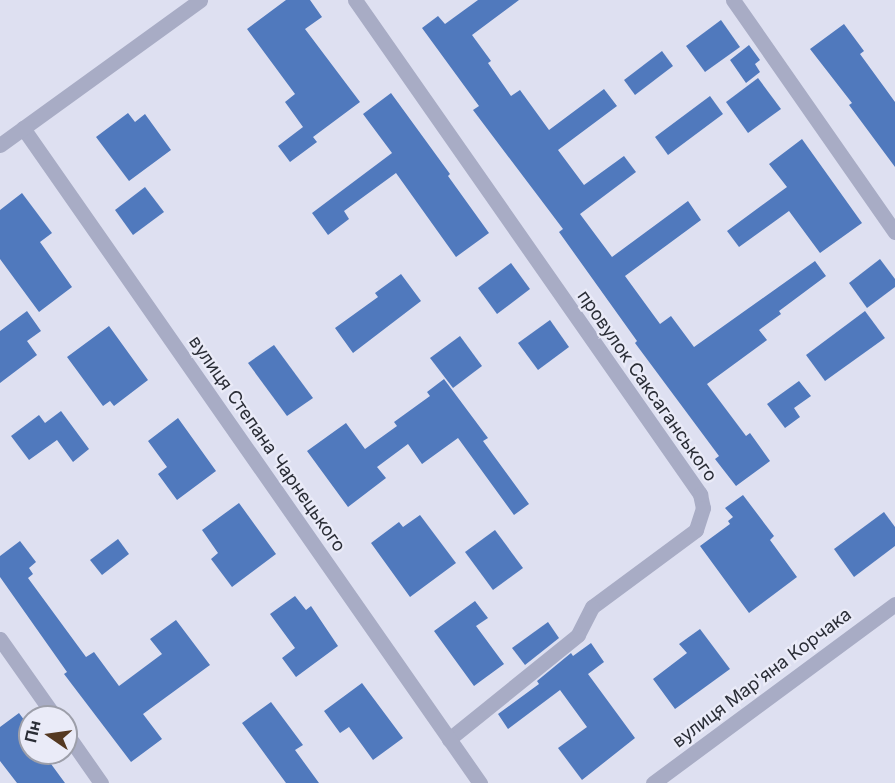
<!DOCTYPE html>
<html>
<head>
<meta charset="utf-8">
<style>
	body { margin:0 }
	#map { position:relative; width:895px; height:783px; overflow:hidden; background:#dee0f1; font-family:Inter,sans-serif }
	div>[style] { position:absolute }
	.building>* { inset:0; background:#5079bd }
	.street>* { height:15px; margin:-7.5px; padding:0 7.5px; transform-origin:7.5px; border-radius:7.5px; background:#a8acc5 }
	span { translate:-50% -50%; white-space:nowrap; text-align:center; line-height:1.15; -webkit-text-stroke:4.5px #eaebf8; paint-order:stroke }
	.street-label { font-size:18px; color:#2a2d36 }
	.north { position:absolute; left:18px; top:705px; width:60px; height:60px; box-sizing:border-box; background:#eaebf8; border:2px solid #9d9faa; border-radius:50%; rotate:283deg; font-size:16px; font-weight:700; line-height:24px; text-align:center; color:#2a2d36 }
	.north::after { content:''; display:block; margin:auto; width:21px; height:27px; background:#553922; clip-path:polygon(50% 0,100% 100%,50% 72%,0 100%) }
</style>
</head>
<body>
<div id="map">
	<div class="building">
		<div style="clip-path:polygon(286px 0,310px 0,322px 17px,305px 29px,360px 102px,313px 137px,317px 142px,290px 162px,278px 146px,303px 127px,285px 102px,295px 94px,247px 29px)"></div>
		<div style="clip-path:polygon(478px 0,519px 0,472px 35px,491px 61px,488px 63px,511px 96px,520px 90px,549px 130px,604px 89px,617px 106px,558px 150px,584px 185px,624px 156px,636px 172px,580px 214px,612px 257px,688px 201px,701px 220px,625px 276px,660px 324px,671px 316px,694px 347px,815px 261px,826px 276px,779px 311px,781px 314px,759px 330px,767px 340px,707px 384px,746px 436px,750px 433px,770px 461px,736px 486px,715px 459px,719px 456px,635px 343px,637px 341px,559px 232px,563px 229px,473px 110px,479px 106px,422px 28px,438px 16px,445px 24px)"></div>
		<div style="clip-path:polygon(721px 20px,740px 47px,705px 72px,686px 46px)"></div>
		<div style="clip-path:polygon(844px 24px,864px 51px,860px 54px,895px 102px,895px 167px,849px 105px,852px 103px,810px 49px)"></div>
		<div style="clip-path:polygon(749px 45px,760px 60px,755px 64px,760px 72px,746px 83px,730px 60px)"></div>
		<div style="clip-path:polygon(662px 51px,673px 66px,635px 95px,624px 80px)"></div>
		<div style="clip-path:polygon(758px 78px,781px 109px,748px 133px,726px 102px)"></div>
		<div style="clip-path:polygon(391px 93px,450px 174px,448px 176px,489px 233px,456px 257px,396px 173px,344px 211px,349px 219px,328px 235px,312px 213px,392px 153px,363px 114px)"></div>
		<div style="clip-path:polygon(710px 96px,723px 114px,668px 155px,655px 137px)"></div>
		<div style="clip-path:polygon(128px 113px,135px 122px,145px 114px,171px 150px,129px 181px,96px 137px)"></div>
		<div style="clip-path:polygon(802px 139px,862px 223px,820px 253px,789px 211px,739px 247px,727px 231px,787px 187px,769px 164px)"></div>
		<div style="clip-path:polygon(145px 187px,164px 212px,133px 235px,115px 210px)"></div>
		<div style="clip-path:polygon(22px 193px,52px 233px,40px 242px,72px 287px,39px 312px,0 259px,0 210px)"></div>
		<div style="clip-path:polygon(880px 259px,895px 279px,895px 287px,867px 308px,849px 283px)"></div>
		<div style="clip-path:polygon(511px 263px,530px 289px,497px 314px,478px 288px)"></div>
		<div style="clip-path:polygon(401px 274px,421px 301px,353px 353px,335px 328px,378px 297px,375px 293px)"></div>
		<div style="clip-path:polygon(27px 311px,41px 331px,27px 341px,37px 355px,0 383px,0 331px)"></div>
		<div style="clip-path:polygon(865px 311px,885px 338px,825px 381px,806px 355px)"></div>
		<div style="clip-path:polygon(550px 320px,569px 347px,538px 370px,518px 343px)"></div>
		<div style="clip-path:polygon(109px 326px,148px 380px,114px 406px,110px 401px,103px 406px,67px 357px)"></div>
		<div style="clip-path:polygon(460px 336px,482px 366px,453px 388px,430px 358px)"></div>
		<div style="clip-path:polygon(274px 345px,313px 398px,287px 416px,248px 363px)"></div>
		<div style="clip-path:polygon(444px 379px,488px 438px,483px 441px,529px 504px,514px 515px,458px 438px,422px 464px,408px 444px,377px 467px,386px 478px,348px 507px,307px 451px,346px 423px,365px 449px,397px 426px,394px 422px,430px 396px,427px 392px)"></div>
		<div style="clip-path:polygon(799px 381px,811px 396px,794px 408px,800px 417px,785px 428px,767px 404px)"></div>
		<div style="clip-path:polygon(61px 411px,89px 449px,73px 462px,57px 440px,29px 460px,11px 436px,39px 415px,45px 423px)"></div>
		<div style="clip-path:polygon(178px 418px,216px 471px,177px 500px,158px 474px,167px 467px,148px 441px)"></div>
		<div style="clip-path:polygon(743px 495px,774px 536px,770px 540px,797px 577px,749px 613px,700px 546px,730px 524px,728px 521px,733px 517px,725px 508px)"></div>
		<div style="clip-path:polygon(239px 503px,276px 554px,232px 587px,211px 559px,218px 553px,202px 530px)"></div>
		<div style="clip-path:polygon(884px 512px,895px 527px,895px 546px,854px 577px,834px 549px)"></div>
		<div style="clip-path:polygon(420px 515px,456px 563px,410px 597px,371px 543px,399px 522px,403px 527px)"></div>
		<div style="clip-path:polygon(495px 530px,523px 568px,493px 590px,465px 552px)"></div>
		<div style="clip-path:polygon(118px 539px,129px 554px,102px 575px,90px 560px)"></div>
		<div style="clip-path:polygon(20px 541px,36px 562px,29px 568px,33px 574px,28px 578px,86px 657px,94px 652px,119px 686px,162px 654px,150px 639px,176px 620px,210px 665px,143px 714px,162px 739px,131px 762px,64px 674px,67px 672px,0 577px,0 556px)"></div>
		<div style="clip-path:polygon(295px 596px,306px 610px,311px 606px,338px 646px,296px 677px,282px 658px,295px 648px,270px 614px)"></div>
		<div style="clip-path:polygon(475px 601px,488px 618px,476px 626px,504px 664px,474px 686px,434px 631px)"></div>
		<div style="clip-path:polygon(548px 622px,559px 638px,525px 665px,512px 648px)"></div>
		<div style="clip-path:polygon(700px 629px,730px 669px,675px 709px,653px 679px,687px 653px,679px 644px)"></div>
		<div style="clip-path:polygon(591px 643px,604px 662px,588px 674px,635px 738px,582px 780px,558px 748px,587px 727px,560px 690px,508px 729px,498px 714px,539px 684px,537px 681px,571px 653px,573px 656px)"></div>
		<div style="clip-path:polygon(362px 683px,403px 738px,373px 760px,349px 727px,340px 733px,324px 711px)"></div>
		<div style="clip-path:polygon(271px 702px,303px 745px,295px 750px,319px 783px,286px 783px,242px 723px)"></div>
		<div style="clip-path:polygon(19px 713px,30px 728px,30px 753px,43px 753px,65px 783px,17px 783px,0 761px,0 727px)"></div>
	</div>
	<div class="street">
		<div style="left:355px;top:0;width:603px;rotate:55.07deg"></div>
		<div style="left:700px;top:494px;width:14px;rotate:78deg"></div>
		<div style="left:703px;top:508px;width:23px;rotate:108deg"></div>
		<div style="left:696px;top:530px;width:129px;rotate:143.5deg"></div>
		<div style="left:592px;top:607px;width:31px;rotate:117deg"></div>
		<div style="left:578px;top:635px;width:166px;rotate:141.1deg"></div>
		<div style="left:733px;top:0;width:283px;rotate:55.1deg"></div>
		<div style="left:23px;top:128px;width:799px;rotate:55.1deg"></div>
		<div style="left:0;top:145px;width:247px;rotate:-35.9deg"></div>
		<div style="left:0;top:639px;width:95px;rotate:54.8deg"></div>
		<div style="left:66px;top:733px;width:61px;rotate:55deg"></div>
		<div style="left:653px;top:783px;width:301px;rotate:-36.5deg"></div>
	</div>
	<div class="street-label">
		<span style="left:647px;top:386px;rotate:55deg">провулок Саксаганського</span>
		<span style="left:267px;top:444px;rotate:55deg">вулиця Степана Чарнецького</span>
		<span style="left:762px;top:678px;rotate:-37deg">вулиця Мар'яна Корчака</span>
	</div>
	<div class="north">Пн</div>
</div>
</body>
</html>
